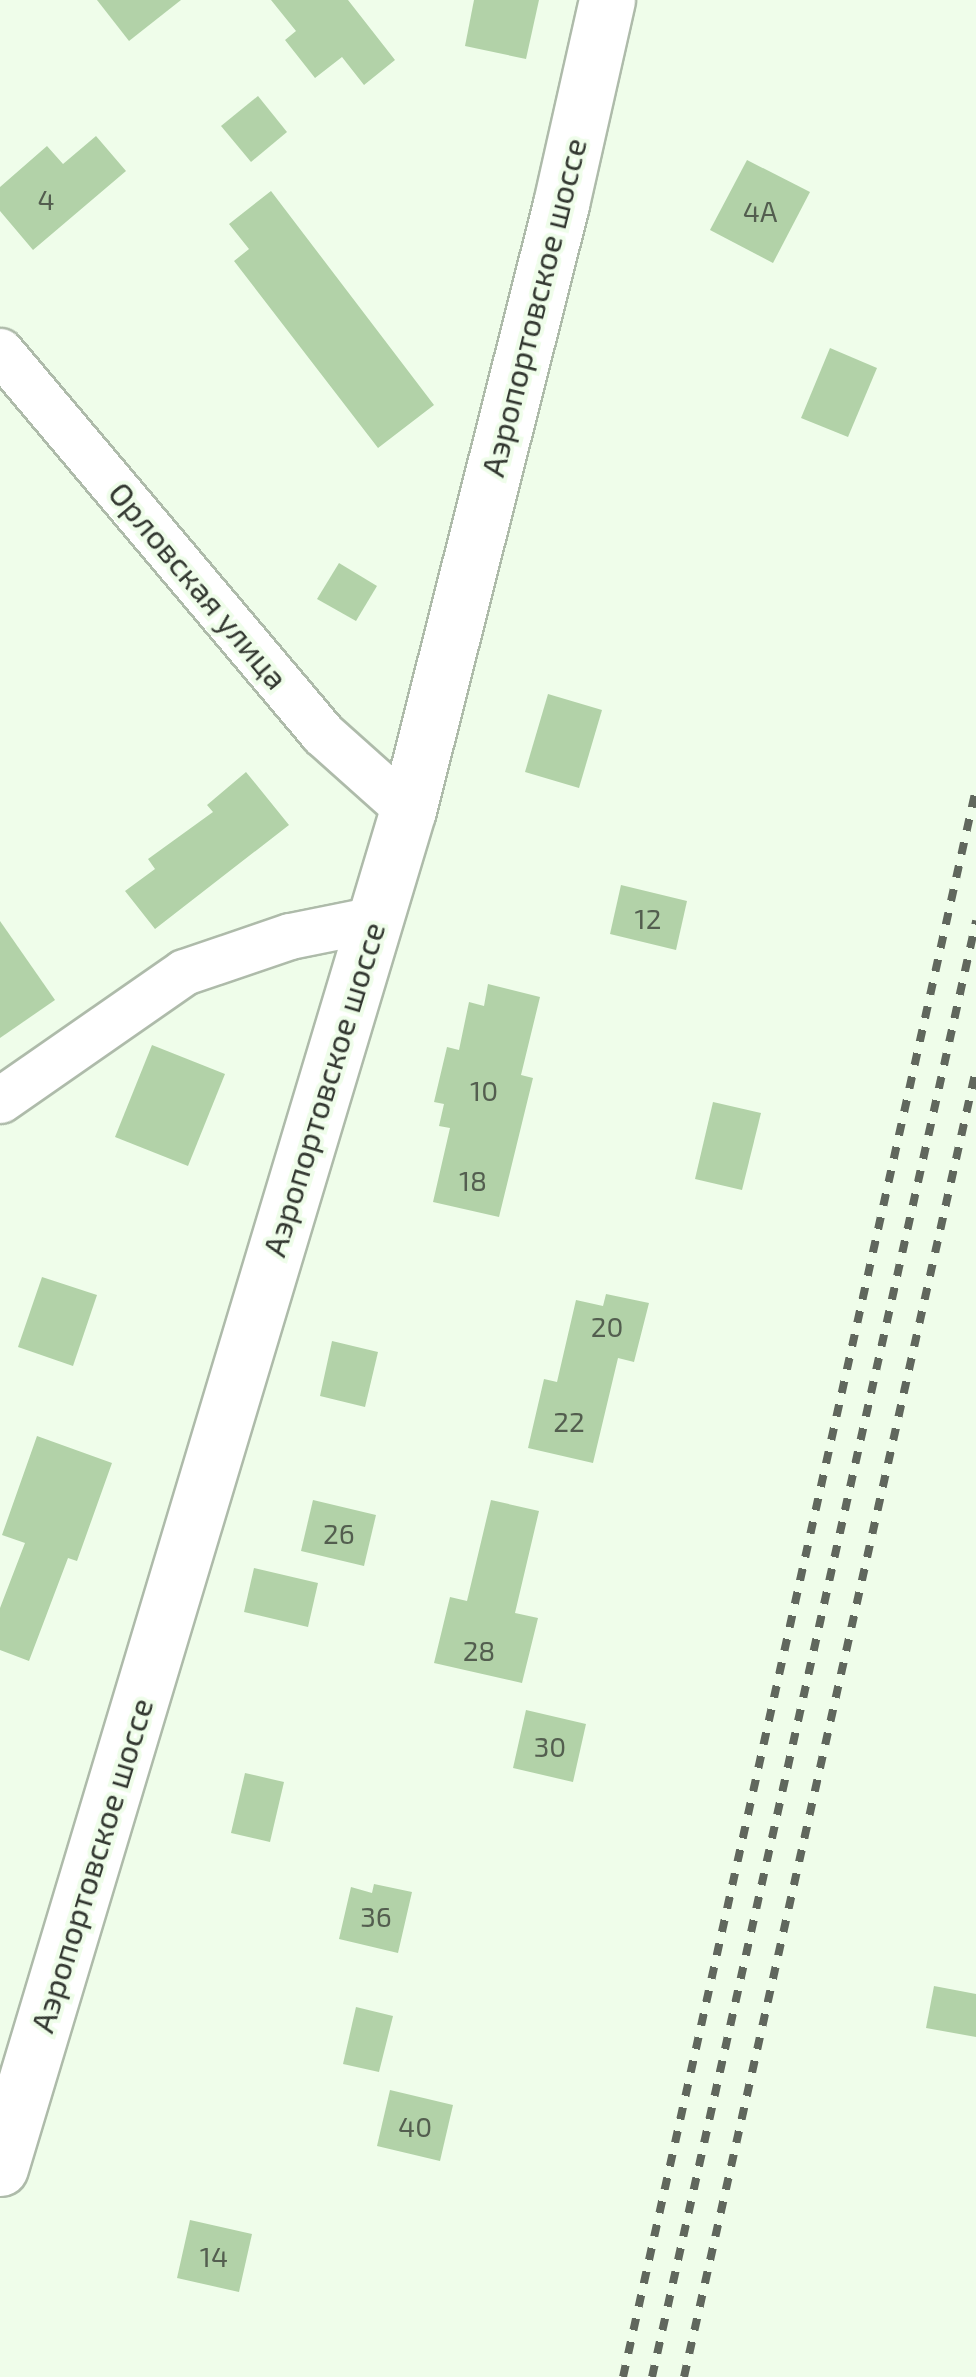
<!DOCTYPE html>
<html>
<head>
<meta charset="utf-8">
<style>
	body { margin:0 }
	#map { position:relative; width:976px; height:2377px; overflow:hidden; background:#effdea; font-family:"Exo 2",sans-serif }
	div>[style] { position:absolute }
	.building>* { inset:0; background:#b2d2a8 }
	.roads { filter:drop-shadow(2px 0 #aebbaa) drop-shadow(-2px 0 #aebbaa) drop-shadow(0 2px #aebbaa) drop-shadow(0 -2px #aebbaa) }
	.minor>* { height:45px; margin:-22.5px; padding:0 22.5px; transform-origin:22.5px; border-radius:22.5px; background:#fff }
	.primary>* { height:55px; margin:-27.5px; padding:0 27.5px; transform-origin:27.5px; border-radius:27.5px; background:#fff }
	.rail>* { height:8px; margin-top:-4px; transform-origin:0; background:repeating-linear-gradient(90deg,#60675d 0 12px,transparent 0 24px) }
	span { translate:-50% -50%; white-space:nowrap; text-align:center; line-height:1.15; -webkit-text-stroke:8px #effdea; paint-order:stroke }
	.number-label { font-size:28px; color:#535e4f }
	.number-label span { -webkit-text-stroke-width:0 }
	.street-label { font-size:32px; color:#333831 }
</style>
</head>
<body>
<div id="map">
	<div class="building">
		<div style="clip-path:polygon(97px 0,181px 0,129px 41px)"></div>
		<div style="clip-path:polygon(271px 0,348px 0,395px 60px,364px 85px,342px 57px,315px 78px,285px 40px,296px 31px)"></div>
		<div style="clip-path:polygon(474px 0,539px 0,526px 59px,465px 46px)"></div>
		<div style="clip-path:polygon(258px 96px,287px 132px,251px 162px,221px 126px)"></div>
		<div style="clip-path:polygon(96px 136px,126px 171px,33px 250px,0 211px,0 187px,47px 146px,63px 164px)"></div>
		<div style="clip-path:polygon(747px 160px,810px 192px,773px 263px,710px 230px)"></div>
		<div style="clip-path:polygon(271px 191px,434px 405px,378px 448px,234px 261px,249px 249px,229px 224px)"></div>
		<div style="clip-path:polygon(830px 348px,877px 368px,848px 437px,801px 418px)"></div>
		<div style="clip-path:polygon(339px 563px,377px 586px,356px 621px,317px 599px)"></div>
		<div style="clip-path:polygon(548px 694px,602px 710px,579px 788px,525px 772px)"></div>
		<div style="clip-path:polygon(246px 772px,289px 825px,155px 929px,125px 891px,155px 869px,148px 859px,213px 812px,207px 805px)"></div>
		<div style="clip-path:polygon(621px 885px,687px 901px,676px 950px,610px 934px)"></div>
		<div style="clip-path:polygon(0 921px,55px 1000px,0 1038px)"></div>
		<div style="clip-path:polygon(488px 984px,540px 997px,521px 1075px,533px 1078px,499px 1217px,433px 1202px,450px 1128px,439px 1126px,444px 1104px,434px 1102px,447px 1047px,459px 1050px,469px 1002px,484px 1006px)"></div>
		<div style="clip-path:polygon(152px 1045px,225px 1074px,188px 1166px,115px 1137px)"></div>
		<div style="clip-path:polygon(713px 1102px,761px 1113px,742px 1190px,695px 1179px)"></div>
		<div style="clip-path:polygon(42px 1277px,97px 1295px,73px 1366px,18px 1347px)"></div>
		<div style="clip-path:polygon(606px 1294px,649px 1303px,634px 1362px,618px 1358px,593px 1463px,528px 1448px,544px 1379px,557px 1382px,576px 1300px,603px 1306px)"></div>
		<div style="clip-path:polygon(332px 1341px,378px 1352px,365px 1407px,320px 1396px)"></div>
		<div style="clip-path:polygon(37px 1436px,112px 1463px,77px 1561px,68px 1558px,29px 1661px,0 1650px,0 1608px,25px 1543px,2px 1535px)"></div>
		<div style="clip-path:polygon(313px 1500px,376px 1515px,364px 1566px,301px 1551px)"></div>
		<div style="clip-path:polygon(491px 1500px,539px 1511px,515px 1613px,538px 1618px,522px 1683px,434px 1663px,450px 1597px,467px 1601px)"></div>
		<div style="clip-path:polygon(254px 1568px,318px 1583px,308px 1627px,244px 1612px)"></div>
		<div style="clip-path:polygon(526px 1710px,586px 1724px,573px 1782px,513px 1768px)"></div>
		<div style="clip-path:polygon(245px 1773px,284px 1782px,270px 1842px,231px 1833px)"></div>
		<div style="clip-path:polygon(374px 1884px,412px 1892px,398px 1953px,339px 1939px,351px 1887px,372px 1893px)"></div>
		<div style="clip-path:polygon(934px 1986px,976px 1994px,976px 2037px,926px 2028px)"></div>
		<div style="clip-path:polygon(356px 2007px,393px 2016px,379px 2072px,343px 2064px)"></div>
		<div style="clip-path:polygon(390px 2090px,453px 2105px,440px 2161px,377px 2146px)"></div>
		<div style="clip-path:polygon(190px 2220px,252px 2234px,239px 2292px,177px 2278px)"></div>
	</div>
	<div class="roads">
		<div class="minor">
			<div style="left:0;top:351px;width:501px;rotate:49.86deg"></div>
			<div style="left:323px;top:734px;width:114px;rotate:41.8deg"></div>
			<div style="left:0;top:1100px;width:224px;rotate:-34.8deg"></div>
			<div style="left:184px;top:972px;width:112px;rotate:-18.8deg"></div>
			<div style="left:290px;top:936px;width:86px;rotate:-11.4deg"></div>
		</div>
		<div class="primary">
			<div style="left:0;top:2168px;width:1418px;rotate:-73.28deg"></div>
			<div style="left:408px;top:810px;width:625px;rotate:-75.83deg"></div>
			<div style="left:561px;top:204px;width:209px;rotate:-77.3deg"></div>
		</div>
	</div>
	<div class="rail">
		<div style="left:623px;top:2377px;width:1627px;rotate:-77.47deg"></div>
		<div style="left:652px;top:2377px;width:1492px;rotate:-77.45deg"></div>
		<div style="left:684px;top:2377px;width:1339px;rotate:-77.41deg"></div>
	</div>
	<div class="number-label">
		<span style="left:46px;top:199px">4</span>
		<span style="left:760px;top:211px">4А</span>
		<span style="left:648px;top:918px">12</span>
		<span style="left:484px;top:1090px">10</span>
		<span style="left:473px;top:1180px">18</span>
		<span style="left:607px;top:1326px">20</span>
		<span style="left:569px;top:1421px">22</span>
		<span style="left:339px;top:1533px">26</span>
		<span style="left:479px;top:1650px">28</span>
		<span style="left:550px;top:1746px">30</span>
		<span style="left:376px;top:1916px">36</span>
		<span style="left:415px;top:2126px">40</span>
		<span style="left:214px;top:2256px">14</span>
	</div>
	<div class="street-label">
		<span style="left:533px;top:307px;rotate:-76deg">Аэропортовское шоссе</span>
		<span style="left:199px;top:585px;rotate:50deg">Орловская улица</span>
		<span style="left:323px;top:1089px;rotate:-73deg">Аэропортовское шоссе</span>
		<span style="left:91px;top:1865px;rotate:-73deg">Аэропортовское шоссе</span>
	</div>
</div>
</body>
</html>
